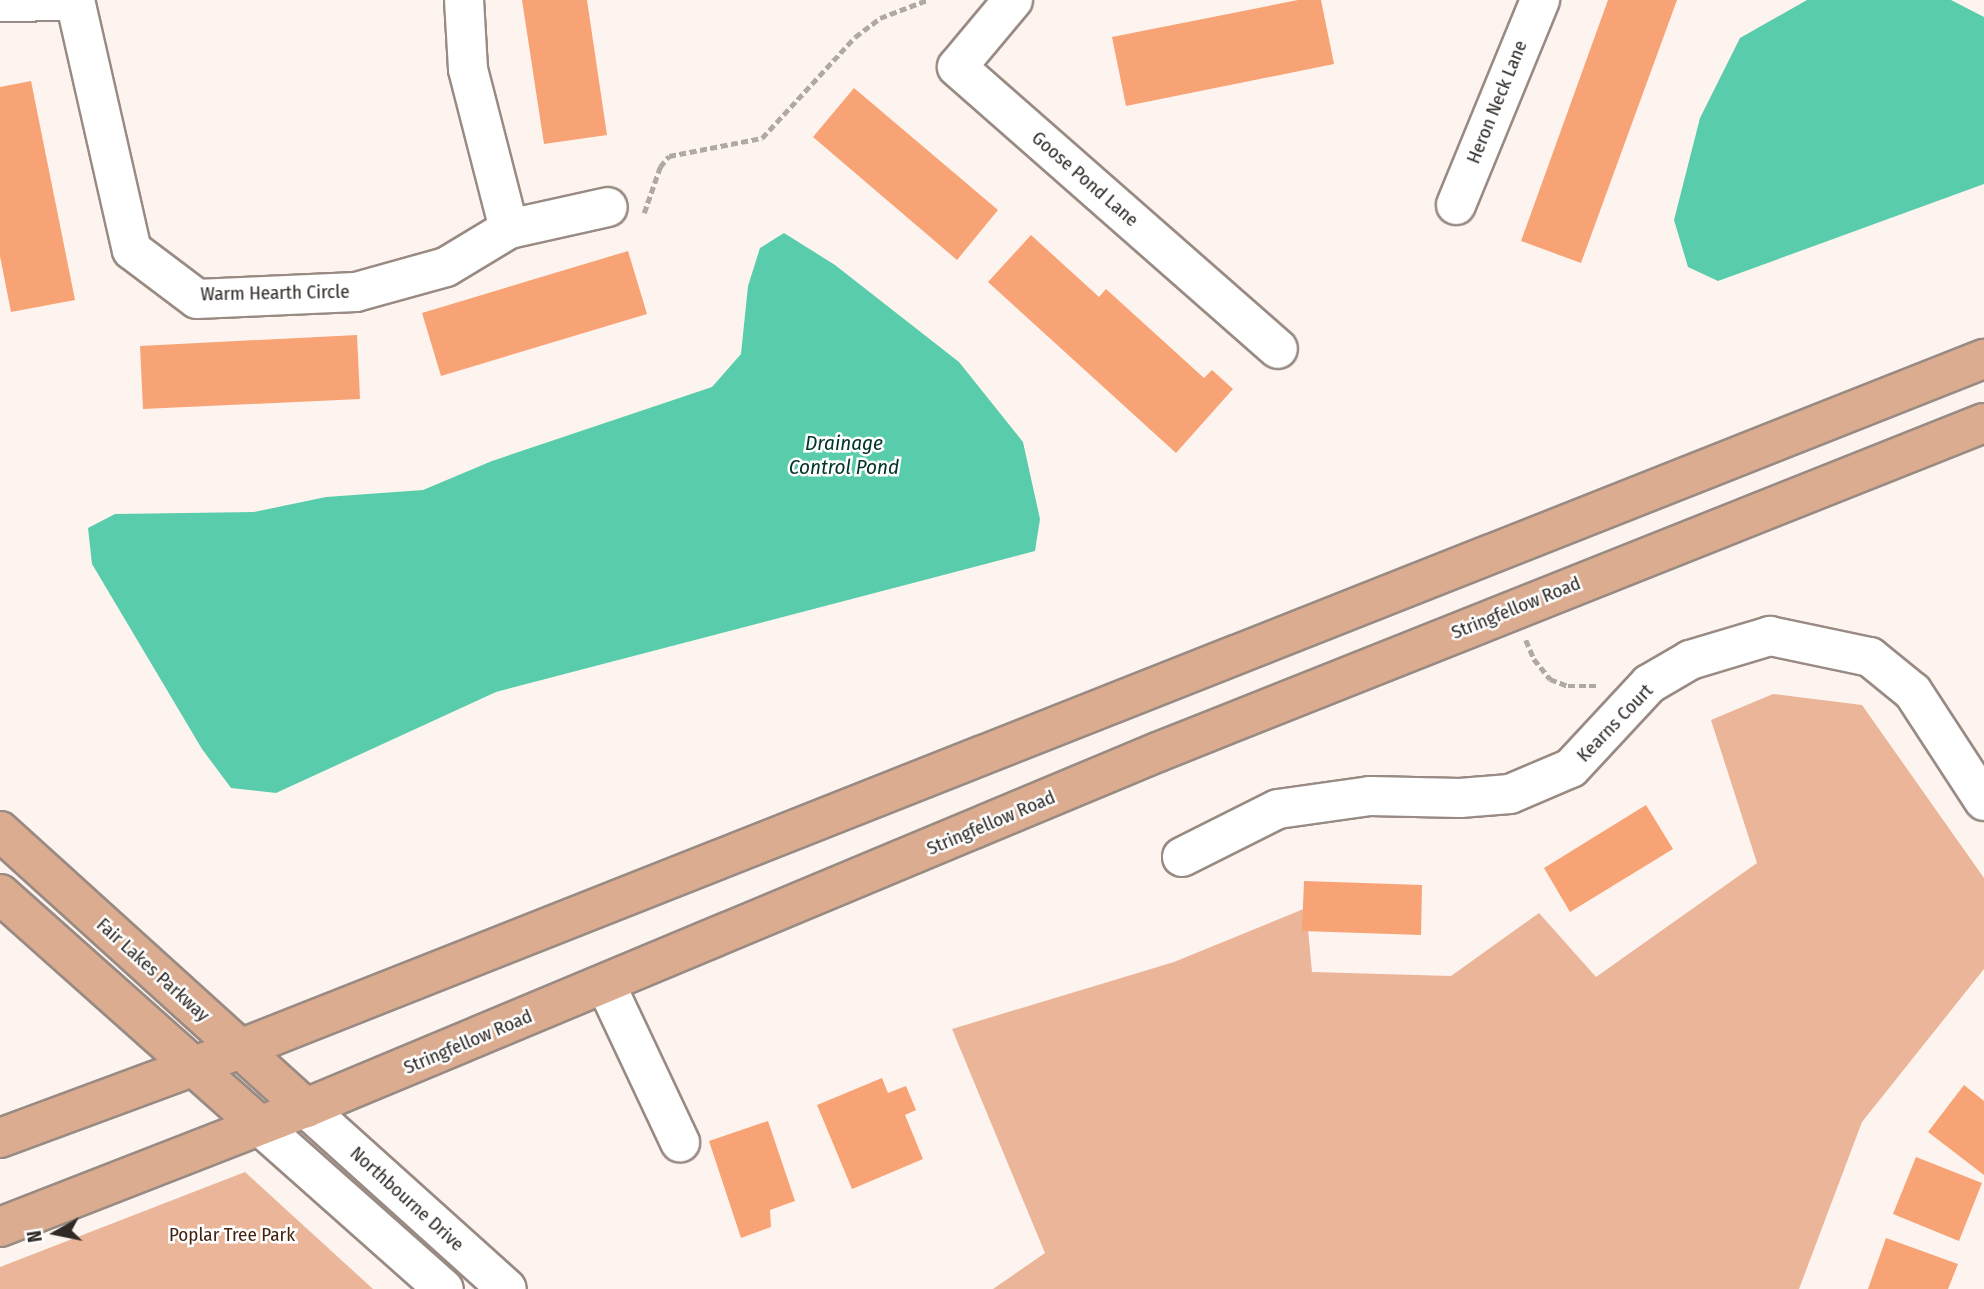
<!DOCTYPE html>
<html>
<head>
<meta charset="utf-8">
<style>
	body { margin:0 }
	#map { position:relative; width:1984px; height:1289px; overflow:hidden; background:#fef4ef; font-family:"Fira Sans Condensed",sans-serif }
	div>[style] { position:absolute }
	.green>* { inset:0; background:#eab599 }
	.water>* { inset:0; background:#59cdab }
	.building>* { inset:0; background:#f7a375 }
	.path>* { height:4.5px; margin-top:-2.25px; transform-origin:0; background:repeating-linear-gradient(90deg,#b0a8a4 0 7px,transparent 0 10.5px) }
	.roads { filter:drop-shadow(2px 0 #998b83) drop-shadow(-2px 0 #998b83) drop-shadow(0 2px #998b83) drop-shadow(0 -2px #998b83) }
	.minor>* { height:38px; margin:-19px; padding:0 19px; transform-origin:19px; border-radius:19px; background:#fff }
	.major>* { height:38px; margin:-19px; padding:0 19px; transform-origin:19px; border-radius:19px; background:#dcac90 }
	span { translate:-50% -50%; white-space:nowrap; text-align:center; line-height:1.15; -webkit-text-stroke:5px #fff; paint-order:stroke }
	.street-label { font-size:19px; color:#302a27 }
	.park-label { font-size:19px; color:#44230f }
	.water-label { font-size:21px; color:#003528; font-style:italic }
	.north { position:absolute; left:21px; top:1198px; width:70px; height:70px; -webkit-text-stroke:5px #fff; paint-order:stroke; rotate:261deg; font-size:19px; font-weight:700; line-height:28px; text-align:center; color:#302a27 }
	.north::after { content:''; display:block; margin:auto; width:24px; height:32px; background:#302a27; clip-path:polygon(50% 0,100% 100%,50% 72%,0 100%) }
</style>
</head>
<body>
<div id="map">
	<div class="green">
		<div style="clip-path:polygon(1773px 694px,1862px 705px,1984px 878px,1984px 969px,1862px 1122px,1799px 1289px,993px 1289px,1045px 1253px,952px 1029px,1174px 962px,1306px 908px,1312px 972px,1451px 976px,1539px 913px,1596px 977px,1757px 863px,1711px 720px)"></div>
		<div style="clip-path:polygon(245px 1172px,373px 1289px,0 1289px,0 1267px)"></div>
	</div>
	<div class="water">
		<div style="clip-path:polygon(1807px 0,1951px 0,1984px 17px,1984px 184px,1718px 281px,1688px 267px,1674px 220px,1700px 118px,1740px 38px)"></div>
		<div style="clip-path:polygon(784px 233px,835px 265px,959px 362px,1023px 442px,1040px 519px,1035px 551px,496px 692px,276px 793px,231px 788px,202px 749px,92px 564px,88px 528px,115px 514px,254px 512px,326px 497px,423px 490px,492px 461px,712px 387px,741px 354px,748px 286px,760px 248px)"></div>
	</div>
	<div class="building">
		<div style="clip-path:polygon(522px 0,587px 0,607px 135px,544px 144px)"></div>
		<div style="clip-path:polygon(1298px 0,1321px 0,1334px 64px,1126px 106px,1112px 37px)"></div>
		<div style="clip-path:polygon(1608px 0,1677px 0,1581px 263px,1521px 241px)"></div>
		<div style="clip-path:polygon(31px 81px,75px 300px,11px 312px,0 256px,0 87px)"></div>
		<div style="clip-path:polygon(854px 88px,998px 210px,957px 260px,813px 137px)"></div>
		<div style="clip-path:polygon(1031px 235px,1099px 297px,1106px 289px,1204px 378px,1212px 370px,1233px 389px,1176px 453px,988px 282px)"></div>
		<div style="clip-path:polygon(628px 251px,647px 314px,441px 376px,422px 313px)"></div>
		<div style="clip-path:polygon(357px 335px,360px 399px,143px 409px,140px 346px)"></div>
		<div style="clip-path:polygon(1646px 805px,1673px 849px,1570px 912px,1544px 868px)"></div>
		<div style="clip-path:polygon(1304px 881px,1422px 885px,1421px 935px,1302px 931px)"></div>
		<div style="clip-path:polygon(882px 1078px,888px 1093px,906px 1086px,916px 1110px,905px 1115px,923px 1159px,852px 1189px,817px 1105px)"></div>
		<div style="clip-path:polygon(1964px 1085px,1984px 1101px,1984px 1175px,1928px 1132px)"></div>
		<div style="clip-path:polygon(768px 1121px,795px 1201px,770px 1210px,771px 1227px,741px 1238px,709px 1141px)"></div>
		<div style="clip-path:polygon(1916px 1157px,1982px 1183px,1959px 1241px,1893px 1214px)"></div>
		<div style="clip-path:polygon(1886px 1238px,1958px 1264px,1948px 1289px,1868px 1289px)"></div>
	</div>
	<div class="path">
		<div style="left:644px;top:213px;width:49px;rotate:-70.8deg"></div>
		<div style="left:660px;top:167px;width:14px;rotate:-51deg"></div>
		<div style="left:669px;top:156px;width:95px;rotate:-11deg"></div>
		<div style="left:762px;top:138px;width:137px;rotate:-47.4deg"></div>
		<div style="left:855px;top:37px;width:31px;rotate:-37deg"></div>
		<div style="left:880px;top:18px;width:50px;rotate:-21deg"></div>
		<div style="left:1526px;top:640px;width:21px;rotate:67deg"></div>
		<div style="left:1534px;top:659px;width:26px;rotate:51deg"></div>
		<div style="left:1550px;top:679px;width:19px;rotate:21deg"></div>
		<div style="left:1568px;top:686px;width:31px"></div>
	</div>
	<div class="roads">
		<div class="minor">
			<div style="left:75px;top:0;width:256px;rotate:77.2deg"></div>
			<div style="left:132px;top:250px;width:81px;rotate:37deg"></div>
			<div style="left:197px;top:299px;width:159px;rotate:-2.5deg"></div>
			<div style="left:356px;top:292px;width:93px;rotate:-15.5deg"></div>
			<div style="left:446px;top:267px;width:74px;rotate:-31.1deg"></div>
			<div style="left:509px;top:229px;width:165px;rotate:-104.4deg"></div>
			<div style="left:468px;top:69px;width:69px;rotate:-93.3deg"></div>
			<div style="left:1013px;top:0;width:87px;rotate:129.9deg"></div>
			<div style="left:957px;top:67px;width:427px;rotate:41.3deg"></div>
			<div style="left:0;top:2px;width:75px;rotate:-0.8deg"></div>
			<div style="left:1456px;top:205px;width:222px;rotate:-67.7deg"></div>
			<div style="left:509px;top:229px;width:101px;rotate:-12.5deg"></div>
			<div style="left:1182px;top:857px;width:107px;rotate:-26.6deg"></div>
			<div style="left:1278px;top:809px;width:93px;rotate:-8deg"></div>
			<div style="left:1370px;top:796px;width:90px;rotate:1.3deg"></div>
			<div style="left:1460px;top:798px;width:50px;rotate:-4.6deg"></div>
			<div style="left:1510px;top:794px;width:66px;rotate:-23.1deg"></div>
			<div style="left:1571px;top:768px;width:115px;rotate:-47.1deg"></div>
			<div style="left:1649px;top:684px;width:48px;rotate:-30.3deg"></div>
			<div style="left:1690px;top:660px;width:84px;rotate:-16.7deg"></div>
			<div style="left:1770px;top:636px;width:102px;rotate:11.9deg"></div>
			<div style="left:1870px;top:657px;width:55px;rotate:39.1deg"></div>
			<div style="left:1913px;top:692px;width:130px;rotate:56.9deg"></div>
			<div style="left:606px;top:985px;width:174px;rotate:64.8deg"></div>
			<div style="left:306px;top:1108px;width:270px;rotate:42deg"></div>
			<div style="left:259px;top:1125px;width:247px;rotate:41.6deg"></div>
		</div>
		<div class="major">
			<div style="left:0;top:831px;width:413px;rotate:42.2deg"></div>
			<div style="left:0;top:894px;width:347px;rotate:41.7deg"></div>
			<div style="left:0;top:1138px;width:256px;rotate:-20.3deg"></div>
			<div style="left:240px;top:1049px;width:1876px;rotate:-21.59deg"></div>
			<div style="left:0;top:1227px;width:328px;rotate:-21.3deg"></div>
			<div style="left:306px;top:1108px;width:923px;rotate:-22.68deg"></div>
			<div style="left:1158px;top:752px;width:889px;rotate:-21.72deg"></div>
		</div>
	</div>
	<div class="street-label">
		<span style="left:1497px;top:102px;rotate:-68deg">Heron Neck Lane</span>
		<span style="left:1085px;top:179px;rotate:41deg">Goose Pond Lane</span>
		<span style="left:275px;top:293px;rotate:-1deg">Warm Hearth Circle</span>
		<span style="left:1516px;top:608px;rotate:-22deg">Stringfellow Road</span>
		<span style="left:1615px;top:723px;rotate:-46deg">Kearns Court</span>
		<span style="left:991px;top:823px;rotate:-23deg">Stringfellow Road</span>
		<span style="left:153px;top:970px;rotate:42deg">Fair Lakes Parkway</span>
		<span style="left:468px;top:1042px;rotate:-23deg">Stringfellow Road</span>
		<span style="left:407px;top:1199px;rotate:42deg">Northbourne Drive</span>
	</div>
	<div class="park-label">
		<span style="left:232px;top:1235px">Poplar Tree Park</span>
	</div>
	<div class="water-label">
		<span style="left:844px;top:455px">Drainage<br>Control Pond</span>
	</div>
	<div class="north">N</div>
</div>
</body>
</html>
